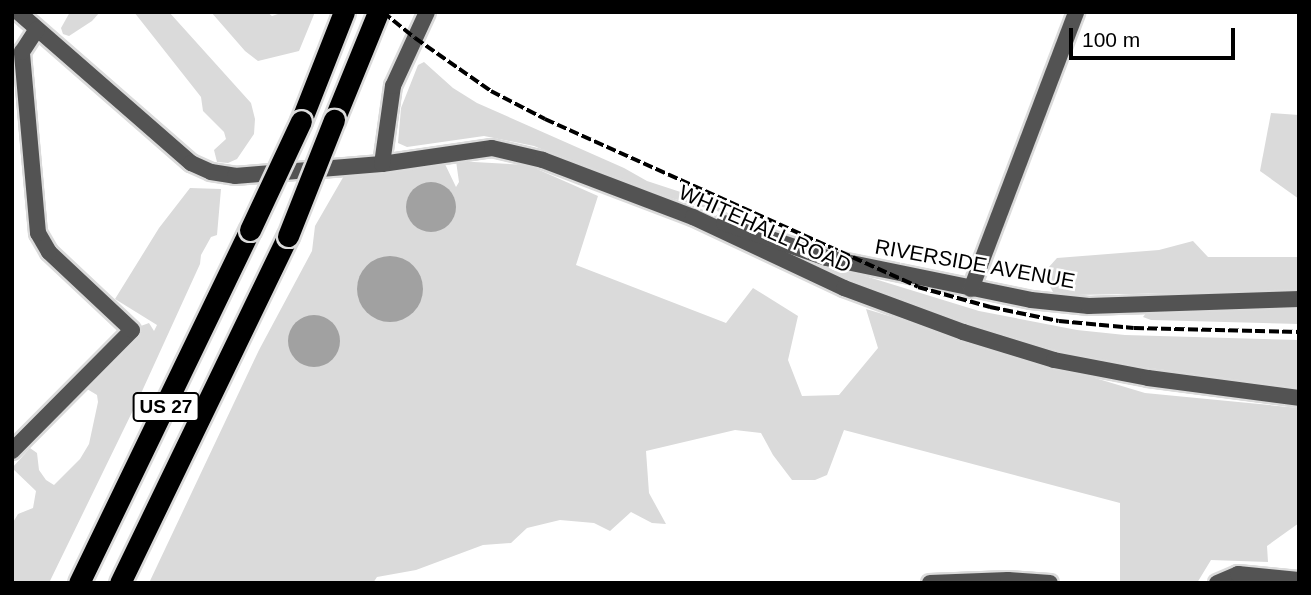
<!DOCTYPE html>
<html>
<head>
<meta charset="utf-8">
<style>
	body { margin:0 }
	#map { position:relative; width:1311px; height:595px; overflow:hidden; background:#fff; font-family:Helvetica,sans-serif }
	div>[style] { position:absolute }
	.green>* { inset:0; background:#dadada }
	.water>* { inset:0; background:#a1a1a1 }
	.round { border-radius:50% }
	.roads { filter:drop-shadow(2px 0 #dbdbdb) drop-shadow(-2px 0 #dbdbdb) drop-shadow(0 2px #dbdbdb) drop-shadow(0 -2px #dbdbdb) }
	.minor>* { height:16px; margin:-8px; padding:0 8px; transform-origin:8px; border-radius:8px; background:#535353 }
	.highway>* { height:21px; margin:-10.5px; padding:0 10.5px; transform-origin:10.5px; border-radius:10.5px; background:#000 }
	.rail>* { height:3.5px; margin-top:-1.75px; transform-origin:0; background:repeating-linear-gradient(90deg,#000 0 10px,transparent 0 13.5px) }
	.bridges { filter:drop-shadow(2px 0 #dbdbdb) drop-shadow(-2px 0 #dbdbdb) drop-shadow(0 2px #dbdbdb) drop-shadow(0 -2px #dbdbdb) }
	.highway-bridge>* { height:21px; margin:-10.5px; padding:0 10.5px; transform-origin:10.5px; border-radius:10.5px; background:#000 }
	span { translate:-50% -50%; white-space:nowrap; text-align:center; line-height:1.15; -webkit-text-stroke:5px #fff; paint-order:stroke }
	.shield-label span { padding:2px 5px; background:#fff; border:2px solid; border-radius:5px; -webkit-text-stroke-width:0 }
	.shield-label { font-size:19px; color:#000; font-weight:700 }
	.street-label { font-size:21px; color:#000 }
	.frame { position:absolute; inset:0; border:14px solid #000; pointer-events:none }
	.scale { position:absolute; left:1069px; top:28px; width:166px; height:32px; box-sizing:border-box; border:4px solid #000; border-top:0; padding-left:9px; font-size:21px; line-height:24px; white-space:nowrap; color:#000; -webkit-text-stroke:5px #fff; paint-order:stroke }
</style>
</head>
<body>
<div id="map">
	<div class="green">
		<div style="clip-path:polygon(70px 12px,100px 12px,92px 21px,69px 36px,63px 34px,61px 28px)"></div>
		<div style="clip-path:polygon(134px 12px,169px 12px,251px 103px,255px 119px,254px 134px,237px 159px,228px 163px,217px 162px,214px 150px,226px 139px,224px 132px,203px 111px,201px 97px)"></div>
		<div style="clip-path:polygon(211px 12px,267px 12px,272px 16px,284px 12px,315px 12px,299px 51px,258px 61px,245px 51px)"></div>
		<div style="clip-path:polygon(424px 62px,453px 88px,477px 103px,624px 168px,647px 181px,708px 201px,731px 215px,632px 187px,534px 146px,484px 136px,407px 147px,398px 143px,401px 108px,418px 65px)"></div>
		<div style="clip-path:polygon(1271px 113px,1299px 115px,1299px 199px,1260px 171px)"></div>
		<div style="clip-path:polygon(456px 161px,528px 165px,598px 196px,576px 265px,726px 323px,753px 288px,798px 316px,788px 360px,802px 396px,839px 395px,878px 348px,866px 309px,1145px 393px,1299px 408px,1299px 523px,1267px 546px,1268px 562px,1211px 560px,1197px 583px,1120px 583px,1120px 503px,844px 430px,827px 475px,815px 480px,792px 480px,773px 455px,761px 433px,735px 430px,646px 451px,649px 493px,666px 524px,652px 523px,631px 512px,610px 531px,594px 523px,560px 520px,527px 528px,511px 543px,483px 545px,416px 570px,377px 577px,373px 583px,149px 583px,259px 350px,312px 251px,315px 226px,345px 174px,444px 162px,456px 187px,459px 182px)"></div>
		<div style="clip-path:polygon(190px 188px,221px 189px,217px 235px,211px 237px,201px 255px,200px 264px,138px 400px,49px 583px,12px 583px,12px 524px,18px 514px,33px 508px,36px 491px,12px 468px,30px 448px,37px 453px,39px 470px,46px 480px,54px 485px,80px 459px,89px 444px,98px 402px,97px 395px,87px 389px,130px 342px,138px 327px,149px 323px,154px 331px,157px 325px,115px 299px,159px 228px)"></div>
		<div style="clip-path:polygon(1193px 241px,1208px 257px,1299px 257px,1299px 291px,1074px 295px,1053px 292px,1046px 279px,1048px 268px,1057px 258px,1159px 250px)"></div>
		<div style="clip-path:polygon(787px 252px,979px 311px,1077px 330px,1125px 335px,1299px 340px,1299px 388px,1090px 360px,1031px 346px,896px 301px,787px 257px)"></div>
		<div style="clip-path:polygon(1299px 308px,1299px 324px,1151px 320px,1143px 317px,1146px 313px)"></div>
	</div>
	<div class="water">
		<div class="round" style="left:406px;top:182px;width:50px;height:50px"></div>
		<div class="round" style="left:357px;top:256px;width:66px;height:66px"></div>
		<div class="round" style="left:288px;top:315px;width:52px;height:52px"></div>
	</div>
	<div class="roads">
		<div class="minor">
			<div style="left:18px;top:12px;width:230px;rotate:41.1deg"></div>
			<div style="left:191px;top:163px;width:22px;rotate:24deg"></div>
			<div style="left:211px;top:172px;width:24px;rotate:9deg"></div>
			<div style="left:235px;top:176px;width:147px;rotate:-4.7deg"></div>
			<div style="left:382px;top:164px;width:111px;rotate:-8.3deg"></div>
			<div style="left:492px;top:148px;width:52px;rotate:13.2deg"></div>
			<div style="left:543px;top:160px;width:160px;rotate:20.8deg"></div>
			<div style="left:693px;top:217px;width:167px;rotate:25.2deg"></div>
			<div style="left:844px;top:288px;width:127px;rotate:20.3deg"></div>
			<div style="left:963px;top:332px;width:95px;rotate:17.1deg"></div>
			<div style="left:1054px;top:360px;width:96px;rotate:10.8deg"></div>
			<div style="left:1148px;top:378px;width:152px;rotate:7.5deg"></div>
			<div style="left:382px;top:164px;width:79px;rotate:-82deg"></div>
			<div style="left:393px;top:86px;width:81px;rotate:-65.3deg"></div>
			<div style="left:724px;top:223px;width:109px;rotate:18.8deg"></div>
			<div style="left:827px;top:258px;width:208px;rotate:11.6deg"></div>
			<div style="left:1031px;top:300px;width:58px;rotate:5.9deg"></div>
			<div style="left:1089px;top:306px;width:210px;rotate:-1.9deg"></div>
			<div style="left:971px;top:289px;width:296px;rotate:-69.2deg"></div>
			<div style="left:12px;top:451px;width:170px;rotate:-45.2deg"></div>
			<div style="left:132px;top:330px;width:114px;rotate:-136.8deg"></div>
			<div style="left:49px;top:252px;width:22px;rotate:-120deg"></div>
			<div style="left:38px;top:233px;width:182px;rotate:-95.1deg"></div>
			<div style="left:22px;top:52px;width:27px;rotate:-57deg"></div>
			<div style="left:930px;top:583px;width:78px;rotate:-2.2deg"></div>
			<div style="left:1008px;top:580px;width:42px;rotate:4.1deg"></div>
			<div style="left:1217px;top:583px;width:23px;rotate:-23deg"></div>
			<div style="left:1238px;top:574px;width:61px;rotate:5.6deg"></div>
		</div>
		<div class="highway">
			<div style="left:334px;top:120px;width:117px;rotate:-67.8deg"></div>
			<div style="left:301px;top:121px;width:117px;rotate:-68.5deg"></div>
			<div style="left:79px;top:583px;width:392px;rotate:-64.2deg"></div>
			<div style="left:120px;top:583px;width:386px;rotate:-64.2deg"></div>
		</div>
	</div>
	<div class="rail">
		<div style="left:383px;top:12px;width:41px;rotate:39.1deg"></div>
		<div style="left:415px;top:38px;width:93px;rotate:34.9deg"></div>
		<div style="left:491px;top:91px;width:61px;rotate:27.4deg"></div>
		<div style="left:545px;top:119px;width:409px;rotate:24.2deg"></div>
		<div style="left:918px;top:287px;width:75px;rotate:15.5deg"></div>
		<div style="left:990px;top:307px;width:70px;rotate:11.5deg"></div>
		<div style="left:1059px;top:321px;width:75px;rotate:5.3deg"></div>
		<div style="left:1134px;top:328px;width:165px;rotate:1.4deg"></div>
	</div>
	<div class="bridges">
		<div class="highway-bridge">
			<div style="left:250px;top:230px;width:120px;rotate:-64.9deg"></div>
			<div style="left:288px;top:236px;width:125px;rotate:-68.4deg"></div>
		</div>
	</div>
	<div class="shield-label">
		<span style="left:166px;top:407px">US 27</span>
	</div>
	<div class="street-label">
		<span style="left:765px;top:229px;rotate:24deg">WHITEHALL ROAD</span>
		<span style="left:975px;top:264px;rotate:10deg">RIVERSIDE AVENUE</span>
	</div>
	<div class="frame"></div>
	<div class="scale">100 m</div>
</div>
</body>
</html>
